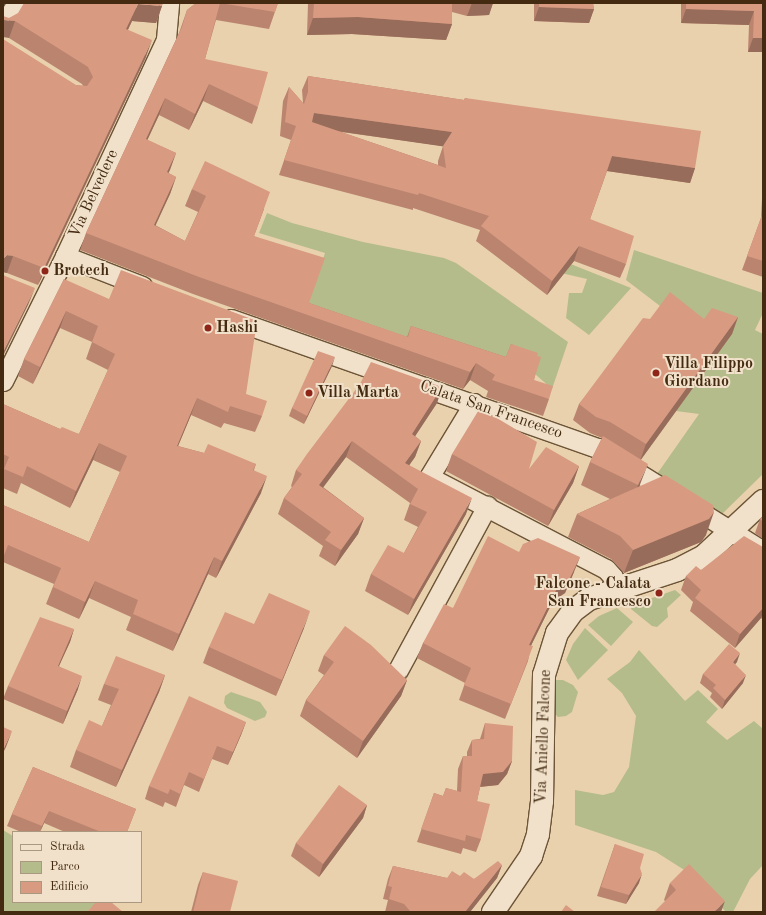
<!DOCTYPE html>
<html>
<head>
<meta charset="utf-8">
<style>
	body { margin:0 }
	#map { position:relative; width:766px; height:915px; overflow:hidden; background:#e9d1ad; font-family:"Old Standard TT",serif }
	div>[style] { position:absolute }
	.green>* { inset:0; background:#b5bc8b }
	.roads { filter:drop-shadow(1px 0 #6c5437) drop-shadow(-1px 0 #6c5437) drop-shadow(0 1px #6c5437) drop-shadow(0 -1px #6c5437) }
	.street>* { height:19px; margin:-9.5px; padding:0 9.5px; transform-origin:9.5px; border-radius:9.5px; background:#f1e1ca }
	.secondary>* { height:22px; margin:-11px; padding:0 11px; transform-origin:11px; border-radius:11px; background:#f1e1ca }
	.wall>* { inset:0; background:#ba846f }
	.shaded-wall>* { inset:0; background:#976c5a }
	.building>* { inset:0; background:#d89a81 }
	.dots>* { width:11px; height:11px; translate:-50% -50%; box-sizing:border-box; border:2px solid #f1e1ca; border-radius:50% }
	span { translate:-50% -50%; white-space:nowrap; text-align:center; line-height:1.15; -webkit-text-stroke:4px #f1e1ca; paint-order:stroke }
	.street-label { font-size:16px; color:#432a10 }
	.poi-label { font-size:16px; color:#432a10; font-weight:700 }
	.left { translate:0 -50%; text-align:left }
	.right { translate:-100% -50%; text-align:right }
	.frame { position:absolute; inset:0; border:4px solid #432a10; pointer-events:none }
	.legend { position:absolute; left:12px; top:831px; width:130px; height:72px; box-sizing:border-box; background:#f1e1ca; border:1px solid #ab9880; margin:0; padding:5px 7px; list-style:none; font-size:12px; color:#432a10 }
	.legend li { display:flex; align-items:center; gap:8px; height:20px }
	.legend b { width:20px; border:1px solid #ab9880 }
</style>
</head>
<body>
<div id="map">
	<div class="green">
		<div style="clip-path:polygon(267px 213px,292px 223px,363px 242px,444px 258px,456px 263px,568px 342px,552px 389px,535px 374px,303px 320px,325px 253px,259px 233px)"></div>
		<div style="clip-path:polygon(634px 250px,763px 293px,763px 313px,755px 330px,763px 334px,763px 474px,721px 515px,657px 474px,699px 414px,676px 411px,698px 335px,626px 280px)"></div>
		<div style="clip-path:polygon(563px 261px,631px 288px,589px 335px,566px 318px,569px 293px,582px 293px,587px 279px,561px 273px)"></div>
		<div style="clip-path:polygon(675px 590px,681px 595px,667px 608px,668px 617px,657px 627px,652px 626px,631px 609px,632px 605px)"></div>
		<div style="clip-path:polygon(617px 608px,633px 622px,611px 646px,588px 625px,599px 616px)"></div>
		<div style="clip-path:polygon(585px 628px,608px 650px,578px 680px,566px 660px,573px 644px)"></div>
		<div style="clip-path:polygon(639px 650px,685px 701px,698px 690px,718px 709px,706px 722px,727px 740px,754px 721px,763px 729px,763px 865px,750px 879px,733px 912px,726px 912px,689px 873px,656px 852px,575px 825px,575px 790px,603px 795px,614px 792px,629px 767px,636px 716px,622px 693px,607px 679px,630px 662px)"></div>
		<div style="clip-path:polygon(555px 680px,563px 680px,573px 685px,578px 692px,572px 712px,566px 716px,558px 717px,554px 713px)"></div>
		<div style="clip-path:polygon(231px 692px,260px 702px,267px 712px,265px 717px,255px 721px,227px 708px,224px 703px,225px 696px)"></div>
		<div style="clip-path:polygon(3px 830px,13px 836px,13px 902px,97px 902px,87px 912px,3px 912px)"></div>
	</div>
	<div class="roads">
		<div class="street">
			<div style="left:3px;top:24px;width:25px;rotate:-56deg"></div>
			<div style="left:65px;top:256px;width:83px;rotate:21.3deg"></div>
			<div style="left:231px;top:319px;width:389px;rotate:19.4deg"></div>
			<div style="left:598px;top:448px;width:195px;rotate:32deg"></div>
			<div style="left:3px;top:381px;width:140px;rotate:-63.6deg"></div>
			<div style="left:65px;top:256px;width:239px;rotate:-65deg"></div>
			<div style="left:166px;top:39px;width:36px;rotate:-85deg"></div>
			<div style="left:474px;top:403px;width:87px;rotate:121.3deg"></div>
			<div style="left:429px;top:477px;width:199px;rotate:27.5deg"></div>
			<div style="left:606px;top:569px;width:11px;rotate:49deg"></div>
			<div style="left:613px;top:577px;width:12px;rotate:76deg"></div>
			<div style="left:398px;top:670px;width:187px;rotate:-61.5deg"></div>
		</div>
		<div class="secondary">
			<div style="left:493px;top:912px;width:68px;rotate:-55.8deg"></div>
			<div style="left:531px;top:856px;width:23px;rotate:-72deg"></div>
			<div style="left:538px;top:834px;width:33px;rotate:-83deg"></div>
			<div style="left:542px;top:801px;width:126px;rotate:-89.1deg"></div>
			<div style="left:544px;top:675px;width:44px;rotate:-72.8deg"></div>
			<div style="left:557px;top:633px;width:27px;rotate:-54deg"></div>
			<div style="left:573px;top:611px;width:20px;rotate:-37deg"></div>
			<div style="left:589px;top:599px;width:93px;rotate:-18.2deg"></div>
			<div style="left:677px;top:570px;width:30px;rotate:-27deg"></div>
			<div style="left:704px;top:556px;width:81px;rotate:-43deg"></div>
		</div>
	</div>
	<div class="wall">
		<div style="clip-path:polygon(196px 3px,278px 3px,269px 29px,216px 20px,205px 59px,258px 107px,252px 124px,203px 101px,189px 130px,159px 115px,147px 140px,176px 153px,168px 173px,176px 177px,170px 194px,155px 225px,185px 241px,198px 212px,185px 206px,192px 189px,264px 209px,254px 236px,309px 303px,407px 337px,411px 326px,506px 357px,511px 344px,537px 356px,534px 380px,549px 399px,543px 416px,486px 397px,488px 391px,470px 380px,463px 389px,193px 294px,80px 250px,86px 233px,179px 33px,187px 10px)"></div>
		<div style="clip-path:polygon(308px 3px,493px 3px,489px 15px,467px 16px,452px 12px,452px 24px,446px 40px,352px 34px,307px 35px)"></div>
		<div style="clip-path:polygon(534px 3px,593px 3px,594px 9px,589px 23px,534px 21px)"></div>
		<div style="clip-path:polygon(681px 3px,763px 3px,763px 52px,748px 52px,749px 25px,681px 23px)"></div>
		<div style="clip-path:polygon(162px 6px,156px 23px,132px 21px,128px 30px,146px 57px,38px 285px,7px 273px,3px 272px,76px 85px,83px 86px,82px 84px,9px 38px,9px 18px)"></div>
		<div style="clip-path:polygon(evenodd,308px 76px,464px 100px,465px 98px,695px 168px,690px 183px,607px 171px,590px 219px,626px 264px,620px 278px,574px 261px,547px 295px,476px 241px,480px 230px,413px 208px,413px 210px,279px 175px,291px 140px,280px 136px,283px 101px,289px 87px,303px 103px,302px 90px,308px 76px,341px 132px,443px 146px,438px 161px,438px 165px,341px 132px)"></div>
		<div style="clip-path:polygon(763px 179px,763px 277px,742px 270px,761px 218px)"></div>
		<div style="clip-path:polygon(64px 279px,246px 394px,262px 416px,255px 432px,224px 423px,221px 428px,191px 415px,178px 446px,204px 453px,256px 464px,254px 470px,261px 493px,216px 578px,208px 574px,173px 651px,126px 630px,131px 617px,89px 598px,79px 619px,46px 604px,54px 584px,3px 562px,3px 505px,89px 542px,120px 472px,93px 460px,70px 508px,21px 483px,17px 494px,3px 488px,3px 404px,60px 429px,79px 434px,108px 370px,86px 359px,92px 342px,60px 328px,33px 384px,18px 376px,24px 359px)"></div>
		<div style="clip-path:polygon(738px 317px,732px 334px,641px 459px,640px 486px,706px 535px,701px 542px,624px 573px,611px 559px,568px 537px,577px 514px,610px 499px,581px 485px,590px 462px,602px 438px,590px 433px,573px 420px,579px 404px,650px 319px,704px 319px)"></div>
		<div style="clip-path:polygon(332px 366px,304px 424px,289px 416px,292px 408px)"></div>
		<div style="clip-path:polygon(442px 387px,437px 403px,415px 436px,421px 441px,415px 457px,409px 465px,466px 514px,408px 615px,365px 591px,371px 574px,404px 553px,418px 527px,404px 520px,410px 503px,346px 457px,323px 487px,364px 518px,358px 534px,335px 566px,319px 556px,323px 546px,278px 514px,284px 498px,292px 487px,291px 486px,296px 470px)"></div>
		<div style="clip-path:polygon(452px 454px,529px 469px,579px 466px,573px 483px,548px 526px,446px 471px)"></div>
		<div style="clip-path:polygon(763px 516px,763px 539px,755px 533px,760px 519px)"></div>
		<div style="clip-path:polygon(763px 547px,763px 620px,761px 618px,735px 648px,690px 611px,693px 602px,681px 590px,686px 576px)"></div>
		<div style="clip-path:polygon(519px 552px,574px 572px,565px 593px,553px 601px,531px 645px,528px 661px,505px 719px,459px 700px,465px 683px,417px 658px,423px 643px,453px 608px)"></div>
		<div style="clip-path:polygon(254px 624px,304px 628px,276px 696px,203px 663px,209px 647px)"></div>
		<div style="clip-path:polygon(74px 629px,70px 642px,59px 666px,78px 689px,63px 724px,3px 699px,8px 686px)"></div>
		<div style="clip-path:polygon(324px 655px,407px 680px,401px 696px,357px 758px,300px 716px,306px 700px,324px 675px,318px 671px)"></div>
		<div style="clip-path:polygon(737px 662px,735px 664px,743px 683px,722px 709px,710px 697px,712px 693px,700px 683px,703px 674px)"></div>
		<div style="clip-path:polygon(165px 675px,159px 692px,116px 787px,70px 767px,76px 750px,102px 726px,111px 705px,98px 700px,104px 684px)"></div>
		<div style="clip-path:polygon(246px 722px,241px 735px,228px 765px,212px 759px,199px 792px,184px 785px,176px 807px,165px 802px,163px 807px,145px 799px,149px 786px)"></div>
		<div style="clip-path:polygon(485px 723px,512px 761px,507px 774px,498px 785px,480px 787px,477px 801px,481px 839px,476px 852px,463px 848px,461px 854px,417px 842px,434px 793px,443px 796px,446px 788px,457px 791px,458px 769px,463px 756px,467px 756px,467px 752px,472px 740px,480px 739px,481px 736px)"></div>
		<div style="clip-path:polygon(33px 767px,136px 809px,127px 832px,65px 832px,44px 823px,40px 832px,21px 832px,7px 826px,12px 814px)"></div>
		<div style="clip-path:polygon(367px 805px,363px 818px,319px 877px,291px 856px,296px 843px)"></div>
		<div style="clip-path:polygon(615px 844px,640px 868px,639px 883px,626px 904px,597px 896px)"></div>
		<div style="clip-path:polygon(502px 865px,497px 878px,470px 912px,385px 912px,388px 900px,383px 899px,388px 879px,393px 866px,447px 878px,460px 876px,474px 879px)"></div>
		<div style="clip-path:polygon(203px 872px,230px 912px,191px 912px,198px 885px)"></div>
		<div style="clip-path:polygon(670px 883px,721px 912px,665px 901px,664px 900px)"></div>
	</div>
	<div class="shaded-wall">
		<div style="clip-path:polygon(472px 3px,493px 3px,489px 15px,467px 16px)"></div>
		<div style="clip-path:polygon(138px 4px,162px 6px,156px 23px,132px 21px,120px 46px,126px 29px)"></div>
		<div style="clip-path:polygon(539px 7px,594px 9px,589px 23px,534px 21px)"></div>
		<div style="clip-path:polygon(686px 9px,754px 11px,749px 25px,681px 23px)"></div>
		<div style="clip-path:polygon(358px 17px,452px 24px,446px 40px,352px 34px,307px 35px,313px 18px)"></div>
		<div style="clip-path:polygon(4px 20px,15px 21px,9px 38px,3px 37px,3px 22px)"></div>
		<div style="clip-path:polygon(753px 38px,763px 38px,763px 52px,748px 52px)"></div>
		<div style="clip-path:polygon(152px 40px,146px 57px,38px 285px,44px 268px)"></div>
		<div style="clip-path:polygon(209px 84px,203px 101px,189px 130px,195px 114px)"></div>
		<div style="clip-path:polygon(165px 98px,159px 115px,140px 156px,146px 139px)"></div>
		<div style="clip-path:polygon(314px 113px,452px 132px,447px 147px,309px 127px)"></div>
		<div style="clip-path:polygon(176px 153px,170px 170px,161px 189px,167px 172px)"></div>
		<div style="clip-path:polygon(612px 156px,695px 168px,690px 183px,607px 171px)"></div>
		<div style="clip-path:polygon(176px 177px,170px 194px,148px 242px,154px 225px)"></div>
		<div style="clip-path:polygon(579px 246px,574px 261px,547px 295px,552px 281px)"></div>
		<div style="clip-path:polygon(7px 255px,13px 256px,7px 273px,3px 272px,3px 259px)"></div>
		<div style="clip-path:polygon(35px 288px,28px 305px,3px 356px,3px 352px)"></div>
		<div style="clip-path:polygon(66px 311px,60px 328px,33px 384px,40px 367px)"></div>
		<div style="clip-path:polygon(738px 317px,732px 334px,640px 461px,646px 444px)"></div>
		<div style="clip-path:polygon(335px 357px,332px 366px,304px 424px,307px 416px)"></div>
		<div style="clip-path:polygon(476px 363px,470px 380px,463px 389px,470px 372px)"></div>
		<div style="clip-path:polygon(442px 387px,437px 403px,406px 450px,412px 434px)"></div>
		<div style="clip-path:polygon(197px 398px,191px 415px,171px 463px,177px 446px)"></div>
		<div style="clip-path:polygon(352px 441px,346px 457px,313px 501px,319px 485px)"></div>
		<div style="clip-path:polygon(421px 441px,415px 457px,401px 477px,405px 463px)"></div>
		<div style="clip-path:polygon(99px 443px,93px 460px,70px 508px,76px 491px)"></div>
		<div style="clip-path:polygon(648px 464px,639px 487px,629px 508px,638px 485px)"></div>
		<div style="clip-path:polygon(579px 466px,573px 483px,548px 526px,554px 510px)"></div>
		<div style="clip-path:polygon(267px 476px,261px 493px,216px 578px,222px 561px)"></div>
		<div style="clip-path:polygon(472px 498px,466px 514px,408px 615px,414px 599px)"></div>
		<div style="clip-path:polygon(714px 512px,706px 535px,701px 542px,624px 573px,633px 550px)"></div>
		<div style="clip-path:polygon(364px 518px,358px 534px,335px 566px,341px 550px)"></div>
		<div style="clip-path:polygon(214px 557px,208px 574px,173px 651px,179px 634px)"></div>
		<div style="clip-path:polygon(580px 557px,574px 572px,565px 593px,553px 601px,524px 660px,529px 645px,558px 586px)"></div>
		<div style="clip-path:polygon(95px 581px,89px 598px,79px 619px,85px 602px)"></div>
		<div style="clip-path:polygon(763px 608px,763px 613px,761px 618px,735px 648px,740px 634px)"></div>
		<div style="clip-path:polygon(310px 611px,304px 628px,276px 696px,282px 680px)"></div>
		<div style="clip-path:polygon(74px 629px,70px 642px,53px 679px,58px 666px)"></div>
		<div style="clip-path:polygon(740px 653px,737px 662px,729px 671px,733px 662px)"></div>
		<div style="clip-path:polygon(165px 675px,159px 692px,116px 787px,122px 770px)"></div>
		<div style="clip-path:polygon(746px 675px,743px 683px,722px 709px,725px 700px)"></div>
		<div style="clip-path:polygon(82px 676px,78px 689px,63px 724px,67px 711px)"></div>
		<div style="clip-path:polygon(407px 680px,401px 696px,357px 758px,363px 741px)"></div>
		<div style="clip-path:polygon(246px 722px,241px 735px,228px 765px,233px 752px)"></div>
		<div style="clip-path:polygon(12px 731px,6px 747px,3px 753px,3px 750px)"></div>
		<div style="clip-path:polygon(512px 761px,507px 774px,498px 785px,478px 787px,483px 774px)"></div>
		<div style="clip-path:polygon(367px 805px,363px 818px,319px 877px,323px 864px)"></div>
		<div style="clip-path:polygon(49px 811px,44px 823px,40px 832px,42px 826px)"></div>
		<div style="clip-path:polygon(502px 865px,497px 878px,470px 912px,465px 912px)"></div>
		<div style="clip-path:polygon(642px 874px,639px 883px,626px 904px,629px 895px)"></div>
		<div style="clip-path:polygon(725px 901px,721px 912px,714px 912px)"></div>
		<div style="clip-path:polygon(410px 911px,424px 912px,410px 912px)"></div>
	</div>
	<div class="building">
		<div style="clip-path:polygon(24px 3px,163px 3px,162px 6px,138px 4px,126px 29px,152px 40px,44px 268px,13px 256px,7px 255px,3px 259px,3px 39px,76px 85px,87px 86px,93px 77px,88px 67px,15px 21px,4px 20px,3px 22px,3px 16px,9px 18px,18px 13px)"></div>
		<div style="clip-path:polygon(196px 3px,278px 3px,275px 12px,220px 3px,205px 59px,268px 72px,258px 107px,209px 84px,195px 114px,165px 98px,146px 139px,176px 153px,167px 172px,176px 177px,154px 225px,185px 241px,206px 196px,192px 189px,205px 161px,270px 192px,254px 236px,325px 258px,309px 303px,408px 337px,411px 326px,506px 357px,511px 344px,538px 353px,537px 356px,541px 357px,534px 380px,553px 386px,549px 399px,492px 380px,495px 375px,476px 363px,470px 372px,199px 277px,86px 233px,182px 27px,187px 10px)"></div>
		<div style="clip-path:polygon(314px 3px,452px 3px,452px 24px,358px 17px,313px 18px)"></div>
		<div style="clip-path:polygon(539px 3px,593px 3px,594px 9px,539px 7px)"></div>
		<div style="clip-path:polygon(686px 3px,763px 3px,763px 38px,753px 38px,754px 11px,686px 9px)"></div>
		<div style="clip-path:polygon(evenodd,308px 76px,464px 100px,465px 98px,701px 131px,695px 168px,612px 156px,590px 219px,634px 236px,626px 264px,579px 246px,552px 281px,481px 226px,489px 216px,419px 193px,418px 195px,284px 160px,296px 126px,285px 122px,289px 87px,304px 104px,308px 92px,308px 76px,314px 113px,452px 132px,443px 146px,446px 168px,312px 122px,314px 113px)"></div>
		<div style="clip-path:polygon(763px 212px,763px 261px,747px 256px)"></div>
		<div style="clip-path:polygon(121px 270px,257px 321px,246px 394px,267px 401px,262px 416px,230px 406px,228px 412px,197px 398px,177px 446px,204px 453px,208px 444px,256px 464px,253px 470px,267px 476px,222px 561px,214px 557px,179px 634px,133px 614px,138px 600px,95px 581px,85px 602px,53px 587px,61px 568px,8px 545px,3px 558px,3px 505px,89px 542px,127px 456px,99px 443px,76px 491px,27px 466px,23px 477px,4px 469px,9px 457px,3px 454px,3px 404px,60px 429px,62px 427px,79px 434px,115px 354px,92px 342px,98px 326px,66px 311px,40px 367px,24px 359px,64px 279px,109px 299px)"></div>
		<div style="clip-path:polygon(3px 274px,5px 276px,35px 288px,4px 350px,3px 349px)"></div>
		<div style="clip-path:polygon(670px 292px,704px 319px,712px 308px,738px 317px,646px 444px,610px 422px,596px 417px,579px 404px,643px 318px,650px 319px)"></div>
		<div style="clip-path:polygon(318px 351px,335px 357px,307px 416px,292px 408px)"></div>
		<div style="clip-path:polygon(371px 362px,442px 387px,412px 434px,421px 441px,405px 463px,472px 498px,414px 599px,371px 574px,388px 545px,404px 553px,427px 512px,410px 504px,418px 489px,352px 441px,319px 485px,364px 518px,341px 550px,325px 540px,331px 532px,284px 498px,302px 474px,296px 470px,307px 454px,360px 384px)"></div>
		<div style="clip-path:polygon(480px 408px,537px 442px,529px 469px,546px 447px,579px 466px,554px 510px,452px 454px)"></div>
		<div style="clip-path:polygon(603px 436px,648px 464px,638px 485px,590px 462px)"></div>
		<div style="clip-path:polygon(665px 475px,713px 505px,714px 512px,709px 519px,633px 550px,620px 536px,577px 514px)"></div>
		<div style="clip-path:polygon(763px 516px,763px 522px,760px 519px)"></div>
		<div style="clip-path:polygon(488px 536px,519px 552px,523px 544px,538px 538px,580px 557px,570px 578px,558px 586px,529px 645px,533px 646px,511px 704px,464px 685px,471px 668px,423px 643px,444px 604px,453px 608px)"></div>
		<div style="clip-path:polygon(744px 536px,763px 547px,763px 608px,740px 634px,695px 598px,701px 590px,686px 576px,696px 566px,701px 570px)"></div>
		<div style="clip-path:polygon(269px 593px,310px 611px,282px 680px,209px 647px,225px 612px,254px 624px)"></div>
		<div style="clip-path:polygon(40px 617px,74px 629px,58px 666px,82px 676px,67px 711px,8px 686px)"></div>
		<div style="clip-path:polygon(345px 626px,371px 645px,407px 680px,363px 741px,306px 700px,334px 662px,324px 655px)"></div>
		<div style="clip-path:polygon(729px 644px,740px 653px,733px 662px,746px 675px,725px 700px,713px 688px,716px 685px,703px 674px)"></div>
		<div style="clip-path:polygon(116px 656px,165px 675px,122px 770px,76px 750px,89px 720px,102px 726px,119px 689px,104px 684px)"></div>
		<div style="clip-path:polygon(189px 696px,246px 722px,233px 752px,217px 746px,204px 779px,189px 772px,180px 794px,170px 789px,168px 794px,149px 786px)"></div>
		<div style="clip-path:polygon(485px 723px,513px 726px,512px 761px,503px 772px,483px 774px,477px 801px,490px 804px,481px 839px,466px 835px,465px 841px,421px 829px,434px 793px,443px 796px,446px 788px,461px 792px,463px 756px,472px 756px,472px 740px,484px 739px)"></div>
		<div style="clip-path:polygon(3px 727px,12px 731px,3px 750px)"></div>
		<div style="clip-path:polygon(33px 767px,136px 809px,127px 832px,101px 832px,49px 811px,42px 826px,12px 814px)"></div>
		<div style="clip-path:polygon(339px 785px,367px 805px,323px 864px,296px 843px)"></div>
		<div style="clip-path:polygon(615px 844px,644px 854px,640px 868px,642px 874px,629px 895px,601px 887px)"></div>
		<div style="clip-path:polygon(498px 861px,502px 865px,465px 912px,424px 912px,410px 911px,404px 904px,389px 899px,392px 887px,388px 886px,393px 866px,447px 878px,452px 871px,460px 876px,464px 872px,474px 879px)"></div>
		<div style="clip-path:polygon(689px 864px,725px 901px,714px 912px,654px 912px,676px 890px,670px 883px)"></div>
		<div style="clip-path:polygon(203px 872px,238px 881px,230px 912px,193px 912px)"></div>
		<div style="clip-path:polygon(96px 902px,111px 902px,123px 912px,87px 912px)"></div>
		<div style="clip-path:polygon(566px 905px,575px 912px,561px 912px)"></div>
	</div>
	<div class="dots">
		<div style="left:45px;top:271px;background:#8f2418"></div>
		<div style="left:208px;top:328px;background:#8f2418"></div>
		<div style="left:656px;top:373px;background:#8f2418"></div>
		<div style="left:309px;top:393px;background:#8f2418"></div>
		<div style="left:659px;top:593px;background:#8f2418"></div>
	</div>
	<div class="street-label">
		<span style="left:94px;top:194px;rotate:-65deg">Via Belvedere</span>
		<span style="left:491px;top:410px;rotate:19deg">Calata San Francesco</span>
		<span style="left:544px;top:737px;rotate:-88deg">Via Aniello Falcone</span>
	</div>
	<div class="poi-label">
		<span class="left" style="left:53px;top:271px">Brotech</span>
		<span class="left" style="left:216px;top:328px">Hashi</span>
		<span class="left" style="left:664px;top:373px">Villa Filippo<br>Giordano</span>
		<span class="left" style="left:317px;top:393px">Villa Marta</span>
		<span class="right" style="left:651px;top:593px">Falcone - Calata<br>San Francesco</span>
	</div>
	<div class="frame"></div>
	<ul class="legend">
	<li><b style="height:5px;background:#f1e1ca"></b>Strada</li>
	<li><b style="height:11px;background:#b5bc8b"></b>Parco</li>
	<li><b style="height:11px;background:#d89a81"></b>Edificio</li>
	</ul>
</div>
</body>
</html>
